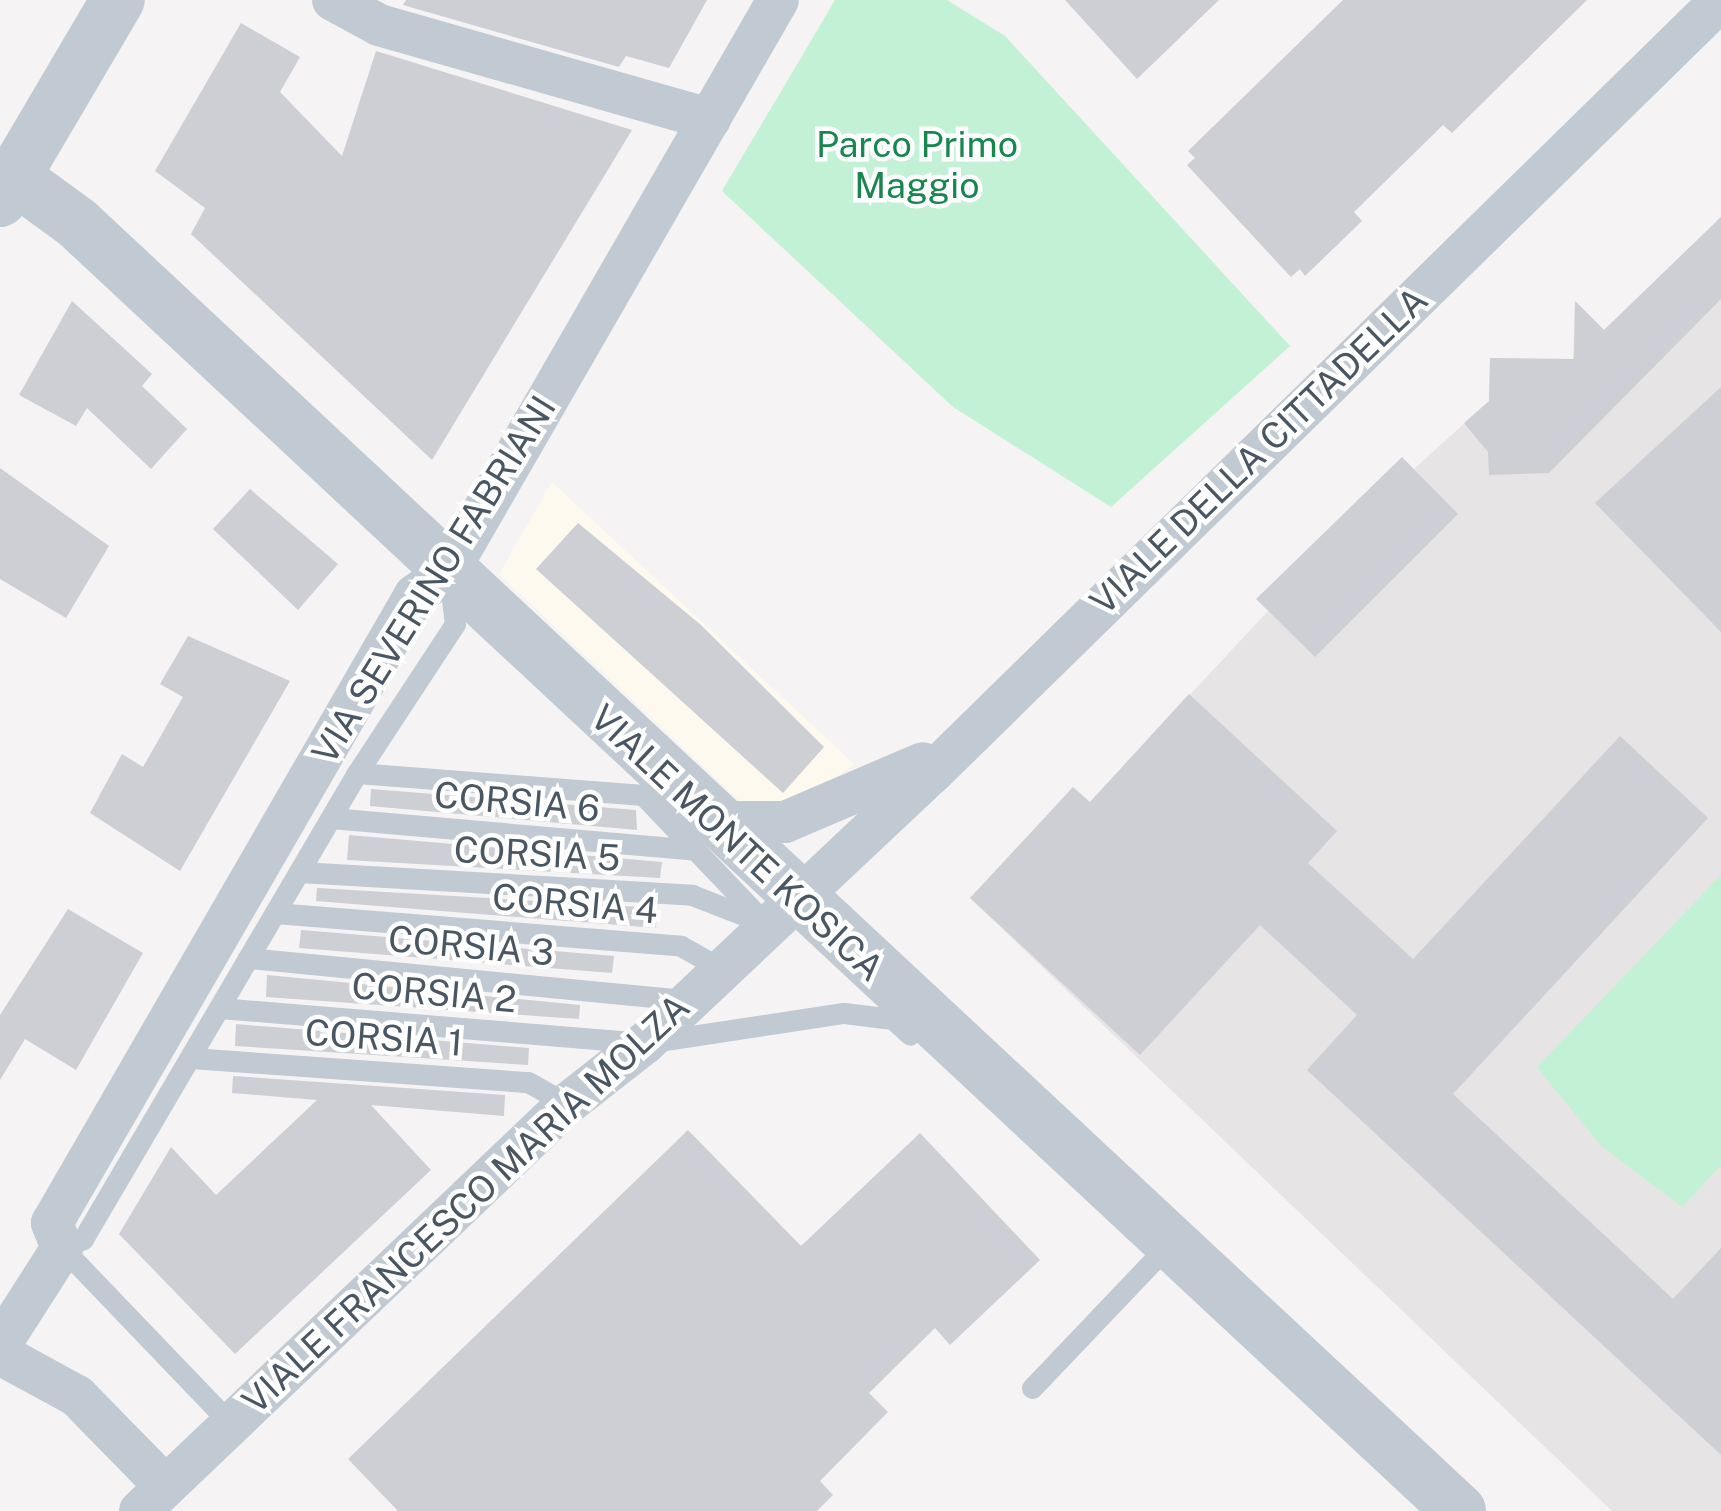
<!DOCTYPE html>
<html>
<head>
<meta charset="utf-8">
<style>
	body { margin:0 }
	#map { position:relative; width:1721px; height:1511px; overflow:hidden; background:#f5f3f3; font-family:"Public Sans",sans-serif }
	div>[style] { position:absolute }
	.commercial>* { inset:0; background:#fdf9ef }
	.education>* { inset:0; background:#e6e4e5 }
	.green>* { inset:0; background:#c3f1d5 }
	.building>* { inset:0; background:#cdcfd5 }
	.service>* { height:21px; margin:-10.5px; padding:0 10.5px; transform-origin:10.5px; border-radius:10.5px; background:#c1cad2 }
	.minor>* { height:42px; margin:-21px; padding:0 21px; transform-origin:21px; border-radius:21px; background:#c1cad2 }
	.tertiary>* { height:54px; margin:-27px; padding:0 27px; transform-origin:27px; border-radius:27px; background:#c1cad2 }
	span { translate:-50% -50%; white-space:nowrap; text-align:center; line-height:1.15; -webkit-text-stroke:9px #fff; paint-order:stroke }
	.park-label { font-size:36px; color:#17864f }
	.street-label { font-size:36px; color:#4a5661 }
</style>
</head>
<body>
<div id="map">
	<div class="commercial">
		<div style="clip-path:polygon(552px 482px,854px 764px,805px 801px,748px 809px,499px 574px)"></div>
	</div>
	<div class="education">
		<div style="clip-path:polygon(1721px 217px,1721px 1511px,1612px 1511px,970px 898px,1090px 802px,1268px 611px,1316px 656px,1457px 514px,1414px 469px,1489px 401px,1490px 358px,1573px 359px,1575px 301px,1604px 330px)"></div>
	</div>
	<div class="green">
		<div style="clip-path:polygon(835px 0,947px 0,1005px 36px,1290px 346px,1111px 507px,953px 407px,722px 191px)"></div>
		<div style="clip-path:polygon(1721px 875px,1721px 1165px,1682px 1207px,1601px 1146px,1537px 1067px)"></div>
	</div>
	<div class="building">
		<div style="clip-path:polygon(406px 0,707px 0,669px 68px,626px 56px,619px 67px,403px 5px)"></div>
		<div style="clip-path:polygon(1065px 0,1219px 0,1137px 79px)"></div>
		<div style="clip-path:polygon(1343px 0,1587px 0,1452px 133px,1443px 125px,1354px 212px,1362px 221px,1305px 276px,1300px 269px,1291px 277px,1187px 165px,1195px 158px,1188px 151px)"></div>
		<div style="clip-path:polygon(241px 23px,300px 57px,280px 92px,342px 156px,376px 51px,632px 130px,432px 460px,191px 234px,205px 208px,155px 171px)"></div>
		<div style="clip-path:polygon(1721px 217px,1721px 299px,1549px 473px,1489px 475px,1488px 452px,1464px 423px,1489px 401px,1490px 358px,1574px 359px,1575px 301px,1604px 330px)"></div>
		<div style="clip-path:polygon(72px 301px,152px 374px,142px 386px,187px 429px,151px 469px,87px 408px,76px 426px,19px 395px)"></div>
		<div style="clip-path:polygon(1721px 387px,1721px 632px,1595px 503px)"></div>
		<div style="clip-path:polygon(1402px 457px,1458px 514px,1315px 657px,1256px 599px)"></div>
		<div style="clip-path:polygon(0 468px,109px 546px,66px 618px,0 579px)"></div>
		<div style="clip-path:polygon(250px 489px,338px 564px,298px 610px,213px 529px)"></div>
		<div style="clip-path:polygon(578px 523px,701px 625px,824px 747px,783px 793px,536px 569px)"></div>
		<div style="clip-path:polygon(188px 636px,290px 681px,180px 871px,90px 813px,122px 754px,143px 767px,183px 697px,160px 684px)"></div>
		<div style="clip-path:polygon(1189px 694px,1337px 831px,1308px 863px,1413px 959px,1620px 736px,1708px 818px,1453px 1094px,1673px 1299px,1721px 1248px,1721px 1455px,1307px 1070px,1357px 1015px,1260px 925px,1140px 1055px,970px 898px,1073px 787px,1090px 802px)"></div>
		<div style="clip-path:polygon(371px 789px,636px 810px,637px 830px,370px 806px)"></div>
		<div style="clip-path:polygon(349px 835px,662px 862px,660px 878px,347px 860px)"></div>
		<div style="clip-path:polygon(317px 888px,657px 908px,656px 928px,316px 901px)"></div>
		<div style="clip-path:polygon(68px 909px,143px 953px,76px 1070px,25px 1039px,0 1080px,0 1015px)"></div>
		<div style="clip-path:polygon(301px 930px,614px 956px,612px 973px,299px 948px)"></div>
		<div style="clip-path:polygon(267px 975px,580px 1005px,579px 1019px,266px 997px)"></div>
		<div style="clip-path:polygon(236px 1024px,529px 1048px,528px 1065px,235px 1046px)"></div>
		<div style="clip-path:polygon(233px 1076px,505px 1095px,504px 1116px,371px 1105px,431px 1170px,235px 1354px,119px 1234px,171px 1147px,216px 1195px,317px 1100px,232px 1093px)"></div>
		<div style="clip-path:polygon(688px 1130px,801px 1246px,920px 1133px,1040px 1260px,950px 1345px,935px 1328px,869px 1393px,888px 1412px,820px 1481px,833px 1495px,817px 1511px,398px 1511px,348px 1459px)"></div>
	</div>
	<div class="service">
		<div style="left:357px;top:773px;width:287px;rotate:4.4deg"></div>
		<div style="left:643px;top:795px;width:171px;rotate:46.4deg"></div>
		<div style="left:331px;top:818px;width:366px;rotate:5deg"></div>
		<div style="left:299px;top:872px;width:394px;rotate:3.3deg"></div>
		<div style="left:692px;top:895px;width:79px;rotate:21.4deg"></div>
		<div style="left:275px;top:913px;width:407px;rotate:4.6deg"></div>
		<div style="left:681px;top:946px;width:45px;rotate:29.4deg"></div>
		<div style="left:248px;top:958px;width:441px;rotate:5.5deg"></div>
		<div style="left:219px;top:1008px;width:427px;rotate:4.7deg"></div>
		<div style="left:645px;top:1043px;width:201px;rotate:-8.6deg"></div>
		<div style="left:844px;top:1013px;width:49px;rotate:7deg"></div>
		<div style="left:893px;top:1019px;width:23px;rotate:43deg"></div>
		<div style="left:191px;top:1058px;width:338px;rotate:4.1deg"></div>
		<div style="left:528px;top:1082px;width:45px;rotate:29.4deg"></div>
		<div style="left:1032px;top:1388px;width:197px;rotate:-46.4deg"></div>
		<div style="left:230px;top:1423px;width:243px;rotate:-133.8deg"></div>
		<div style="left:62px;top:1248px;width:23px;rotate:-23deg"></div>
		<div style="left:83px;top:1239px;width:541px;rotate:-59.55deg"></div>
		<div style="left:357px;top:773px;width:178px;rotate:-56.7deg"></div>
		<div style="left:455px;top:624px;width:40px;rotate:-97.1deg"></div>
	</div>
	<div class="minor">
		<div style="left:333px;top:0;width:52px;rotate:28.5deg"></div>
		<div style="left:379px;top:25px;width:344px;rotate:15.9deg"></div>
		<div style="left:713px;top:822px;width:72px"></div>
		<div style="left:785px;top:822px;width:150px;rotate:-23.1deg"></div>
		<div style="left:0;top:1345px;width:115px;rotate:-57.4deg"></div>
		<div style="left:62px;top:1248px;width:27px;rotate:-112deg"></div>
		<div style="left:52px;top:1223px;width:725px;rotate:-59.97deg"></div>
		<div style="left:415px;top:595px;width:40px;rotate:-34.9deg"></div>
		<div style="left:448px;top:572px;width:660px;rotate:-60.02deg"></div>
		<div style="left:0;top:1354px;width:88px;rotate:28.6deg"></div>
		<div style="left:77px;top:1396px;width:126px;rotate:45.6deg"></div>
		<div style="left:140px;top:1511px;width:590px;rotate:-43.63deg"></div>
		<div style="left:567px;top:1104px;width:99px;rotate:-38deg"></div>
		<div style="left:645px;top:1043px;width:395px;rotate:-43.3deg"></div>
		<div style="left:933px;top:772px;width:1103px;rotate:-44.41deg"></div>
	</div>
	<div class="tertiary">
		<div style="left:14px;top:177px;width:78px;rotate:36.1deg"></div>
		<div style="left:77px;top:223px;width:1889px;rotate:42.98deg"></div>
		<div style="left:0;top:200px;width:232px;rotate:-59.5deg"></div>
	</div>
	<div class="park-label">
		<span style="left:917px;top:165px">Parco Primo<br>Maggio</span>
	</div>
	<div class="street-label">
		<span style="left:1259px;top:451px;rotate:-44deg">VIALE DELLA CITTADELLA</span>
		<span style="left:434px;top:580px;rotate:-58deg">VIA SEVERINO FABRIANI</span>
		<span style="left:517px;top:802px;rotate:5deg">CORSIA 6</span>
		<span style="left:737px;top:843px;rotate:43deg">VIALE MONTE KOSICA</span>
		<span style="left:537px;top:854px;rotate:3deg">CORSIA 5</span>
		<span style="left:575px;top:904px;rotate:5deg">CORSIA 4</span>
		<span style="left:471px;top:946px;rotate:5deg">CORSIA 3</span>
		<span style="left:434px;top:993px;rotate:5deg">CORSIA 2</span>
		<span style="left:384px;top:1038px;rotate:4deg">CORSIA 1</span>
		<span style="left:466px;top:1204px;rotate:-43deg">VIALE FRANCESCO MARIA MOLZA</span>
	</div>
</div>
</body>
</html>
